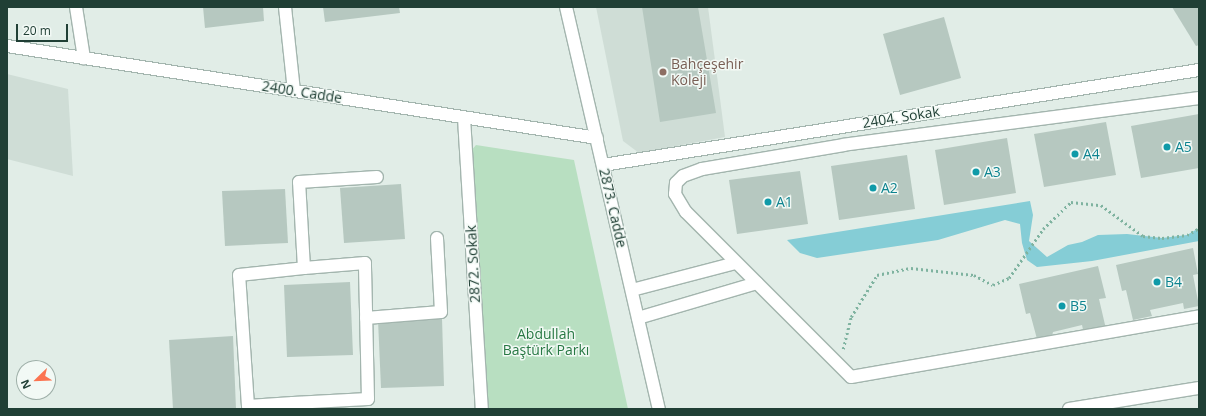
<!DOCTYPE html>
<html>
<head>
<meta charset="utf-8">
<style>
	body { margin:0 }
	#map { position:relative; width:1206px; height:416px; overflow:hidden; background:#e1ede7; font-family:"Open Sans",sans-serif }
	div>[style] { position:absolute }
	.built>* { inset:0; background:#cfddd6 }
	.green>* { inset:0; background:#b8dfc1 }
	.water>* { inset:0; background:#85cdd6 }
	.building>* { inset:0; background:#b6c8c0 }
	.path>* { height:2.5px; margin-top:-1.25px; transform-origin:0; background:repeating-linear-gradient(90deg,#7fb3a0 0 2px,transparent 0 5px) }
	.roads { filter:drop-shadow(1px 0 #a3b5ae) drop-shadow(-1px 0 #a3b5ae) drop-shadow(0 1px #a3b5ae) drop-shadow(0 -1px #a3b5ae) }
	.minor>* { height:12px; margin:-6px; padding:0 6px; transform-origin:6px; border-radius:6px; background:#fff }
	.dots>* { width:11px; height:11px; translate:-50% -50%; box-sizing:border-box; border:2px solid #f2f9f5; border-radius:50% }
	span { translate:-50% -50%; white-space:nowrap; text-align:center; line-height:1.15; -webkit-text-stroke:3px #f2f9f5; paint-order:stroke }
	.education-label { font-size:14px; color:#785e54 }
	.left { translate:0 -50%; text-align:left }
	.street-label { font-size:14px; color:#203f35 }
	.culture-label { font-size:14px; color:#0d838f }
	.park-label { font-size:14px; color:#277843 }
	.frame { position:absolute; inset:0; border:8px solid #203f35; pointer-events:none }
	.north { position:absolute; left:16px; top:360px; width:40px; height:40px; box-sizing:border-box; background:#f2f9f5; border:1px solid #9eafa8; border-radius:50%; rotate:247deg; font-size:11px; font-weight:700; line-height:16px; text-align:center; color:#203f35 }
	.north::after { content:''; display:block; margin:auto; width:14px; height:18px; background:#fb7451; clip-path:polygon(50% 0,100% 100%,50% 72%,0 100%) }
	.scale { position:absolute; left:16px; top:24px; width:52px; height:18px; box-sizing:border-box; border:2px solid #203f35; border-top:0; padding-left:5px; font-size:12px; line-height:14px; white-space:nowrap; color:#203f35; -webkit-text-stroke:3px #f2f9f5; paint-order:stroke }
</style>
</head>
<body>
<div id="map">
	<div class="built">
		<div style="clip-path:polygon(596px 7px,708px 7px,725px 137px,639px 153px,623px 141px)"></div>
		<div style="clip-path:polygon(7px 74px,68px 89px,73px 176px,7px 159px)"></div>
	</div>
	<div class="green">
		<div style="clip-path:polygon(476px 145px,574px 160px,628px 409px,484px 409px,465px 158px)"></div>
	</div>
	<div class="water">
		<div style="clip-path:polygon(1030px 201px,1033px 215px,1029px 241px,1047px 257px,1068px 245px,1082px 242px,1098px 235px,1127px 234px,1162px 238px,1187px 235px,1199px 228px,1199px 241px,1092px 261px,1037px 267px,1027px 260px,1022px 243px,1020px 224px,1005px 220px,938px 240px,817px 258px,800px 253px,787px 240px)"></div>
	</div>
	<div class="building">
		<div style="clip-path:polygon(203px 7px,263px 7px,264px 21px,205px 28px)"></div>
		<div style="clip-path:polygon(323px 7px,399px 7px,400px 13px,325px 22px)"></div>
		<div style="clip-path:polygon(642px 7px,698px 7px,716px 113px,660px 122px)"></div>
		<div style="clip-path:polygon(1172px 7px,1199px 7px,1199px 45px,1196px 46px)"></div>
		<div style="clip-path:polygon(944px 17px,961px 78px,900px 95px,883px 34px)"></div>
		<div style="clip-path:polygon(1199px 114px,1199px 168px,1141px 178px,1131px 126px)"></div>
		<div style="clip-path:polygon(1106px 122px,1116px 175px,1044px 187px,1034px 134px)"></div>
		<div style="clip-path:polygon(1007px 138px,1016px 193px,944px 205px,935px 150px)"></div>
		<div style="clip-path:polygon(907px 155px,915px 209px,839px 220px,831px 166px)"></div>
		<div style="clip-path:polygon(800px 171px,808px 224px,737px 234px,729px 180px)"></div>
		<div style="clip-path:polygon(401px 184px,405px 239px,344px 243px,340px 188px)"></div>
		<div style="clip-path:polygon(285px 189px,288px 243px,225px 246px,222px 191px)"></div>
		<div style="clip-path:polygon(1193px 248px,1198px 274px,1193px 275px,1199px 306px,1184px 309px,1183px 303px,1150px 310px,1152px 316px,1133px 320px,1126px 290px,1122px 291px,1116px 265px)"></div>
		<div style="clip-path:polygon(1098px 266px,1106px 298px,1099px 299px,1106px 329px,1084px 334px,1082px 325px,1053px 332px,1052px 336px,1037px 339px,1030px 313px,1026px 314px,1019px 284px)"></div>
		<div style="clip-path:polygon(350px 282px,353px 355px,287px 357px,284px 285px)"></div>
		<div style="clip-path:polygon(442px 318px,444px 386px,381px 388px,378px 320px)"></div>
		<div style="clip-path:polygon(233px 336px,236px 409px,173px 409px,169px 340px)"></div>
	</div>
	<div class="path">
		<div style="left:843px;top:349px;width:33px;rotate:-76deg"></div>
		<div style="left:851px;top:317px;width:49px;rotate:-58.2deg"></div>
		<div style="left:877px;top:275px;width:35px;rotate:-12deg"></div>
		<div style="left:911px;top:268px;width:63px;rotate:6.3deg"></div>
		<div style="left:974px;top:275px;width:21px;rotate:28deg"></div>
		<div style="left:993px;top:285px;width:17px;rotate:-24deg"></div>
		<div style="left:1009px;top:278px;width:60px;rotate:-55.2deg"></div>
		<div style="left:1043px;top:229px;width:39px;rotate:-44deg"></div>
		<div style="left:1071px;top:202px;width:30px;rotate:6deg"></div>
		<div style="left:1101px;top:205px;width:52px;rotate:36.4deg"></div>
		<div style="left:1143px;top:236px;width:19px;rotate:6deg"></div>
		<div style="left:1162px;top:238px;width:25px;rotate:-7deg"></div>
		<div style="left:1187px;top:235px;width:14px;rotate:-30deg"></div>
	</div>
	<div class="roads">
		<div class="minor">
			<div style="left:76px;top:7px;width:52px;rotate:81.1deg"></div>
			<div style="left:285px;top:7px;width:84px;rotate:83.9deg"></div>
			<div style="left:566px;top:7px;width:413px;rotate:77deg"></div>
			<div style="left:7px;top:46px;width:597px;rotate:8.86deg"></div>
			<div style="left:1199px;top:98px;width:358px;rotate:172.5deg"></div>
			<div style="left:844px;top:145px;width:144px;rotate:170.4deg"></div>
			<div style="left:702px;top:169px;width:20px;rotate:160deg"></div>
			<div style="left:683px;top:176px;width:10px;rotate:135deg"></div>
			<div style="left:676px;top:183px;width:11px;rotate:95deg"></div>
			<div style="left:675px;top:194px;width:21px;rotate:59deg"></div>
			<div style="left:686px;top:212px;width:233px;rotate:45deg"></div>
			<div style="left:851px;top:377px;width:353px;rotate:-9.9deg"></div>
			<div style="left:464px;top:118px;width:292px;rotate:86.5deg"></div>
			<div style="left:603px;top:165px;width:604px;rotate:-9.06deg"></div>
			<div style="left:632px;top:290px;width:107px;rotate:-14.6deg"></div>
			<div style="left:366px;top:318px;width:75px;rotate:-4.6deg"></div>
			<div style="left:441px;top:312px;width:74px;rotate:-93.1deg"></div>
			<div style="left:638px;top:318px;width:124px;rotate:-16.4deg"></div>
			<div style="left:293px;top:403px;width:75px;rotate:-3.1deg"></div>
			<div style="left:368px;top:399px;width:136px;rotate:-91.3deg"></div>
			<div style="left:365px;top:263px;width:61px;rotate:175.3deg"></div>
			<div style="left:293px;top:409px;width:6px;rotate:-90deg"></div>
			<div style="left:293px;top:403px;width:45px;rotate:176.2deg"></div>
			<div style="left:248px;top:406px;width:131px;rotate:-93.9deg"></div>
			<div style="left:239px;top:275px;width:65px;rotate:-6.1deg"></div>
			<div style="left:304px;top:268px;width:86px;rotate:-93.3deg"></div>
			<div style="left:299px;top:182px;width:78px;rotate:-3.7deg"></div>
			<div style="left:1069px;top:409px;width:132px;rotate:-9.2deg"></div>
		</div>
	</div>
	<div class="dots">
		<div style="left:663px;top:72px;background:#8d6e63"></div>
		<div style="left:1167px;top:147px;background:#0f9aa8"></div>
		<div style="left:1075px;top:154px;background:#0f9aa8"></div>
		<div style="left:976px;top:172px;background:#0f9aa8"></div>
		<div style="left:873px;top:188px;background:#0f9aa8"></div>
		<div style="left:768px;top:202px;background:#0f9aa8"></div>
		<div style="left:1157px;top:282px;background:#0f9aa8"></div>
		<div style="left:1062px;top:306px;background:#0f9aa8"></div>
	</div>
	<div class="education-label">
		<span class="left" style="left:671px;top:72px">Bahçeşehir<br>Koleji</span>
	</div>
	<div class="street-label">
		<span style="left:302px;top:92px;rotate:9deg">2400. Cadde</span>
		<span style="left:901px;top:117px;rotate:-9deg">2404. Sokak</span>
		<span style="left:613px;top:208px;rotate:77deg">2873. Cadde</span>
		<span style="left:473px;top:264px;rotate:-93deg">2872. Sokak</span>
	</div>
	<div class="culture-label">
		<span class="left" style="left:1175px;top:147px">A5</span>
		<span class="left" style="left:1083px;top:154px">A4</span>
		<span class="left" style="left:984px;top:172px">A3</span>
		<span class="left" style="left:881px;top:188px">A2</span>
		<span class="left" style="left:776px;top:202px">A1</span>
		<span class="left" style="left:1165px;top:282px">B4</span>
		<span class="left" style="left:1070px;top:306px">B5</span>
	</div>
	<div class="park-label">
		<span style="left:546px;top:342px">Abdullah<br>Baştürk Parkı</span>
	</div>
	<div class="frame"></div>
	<div class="north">N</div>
	<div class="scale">20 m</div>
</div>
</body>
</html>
